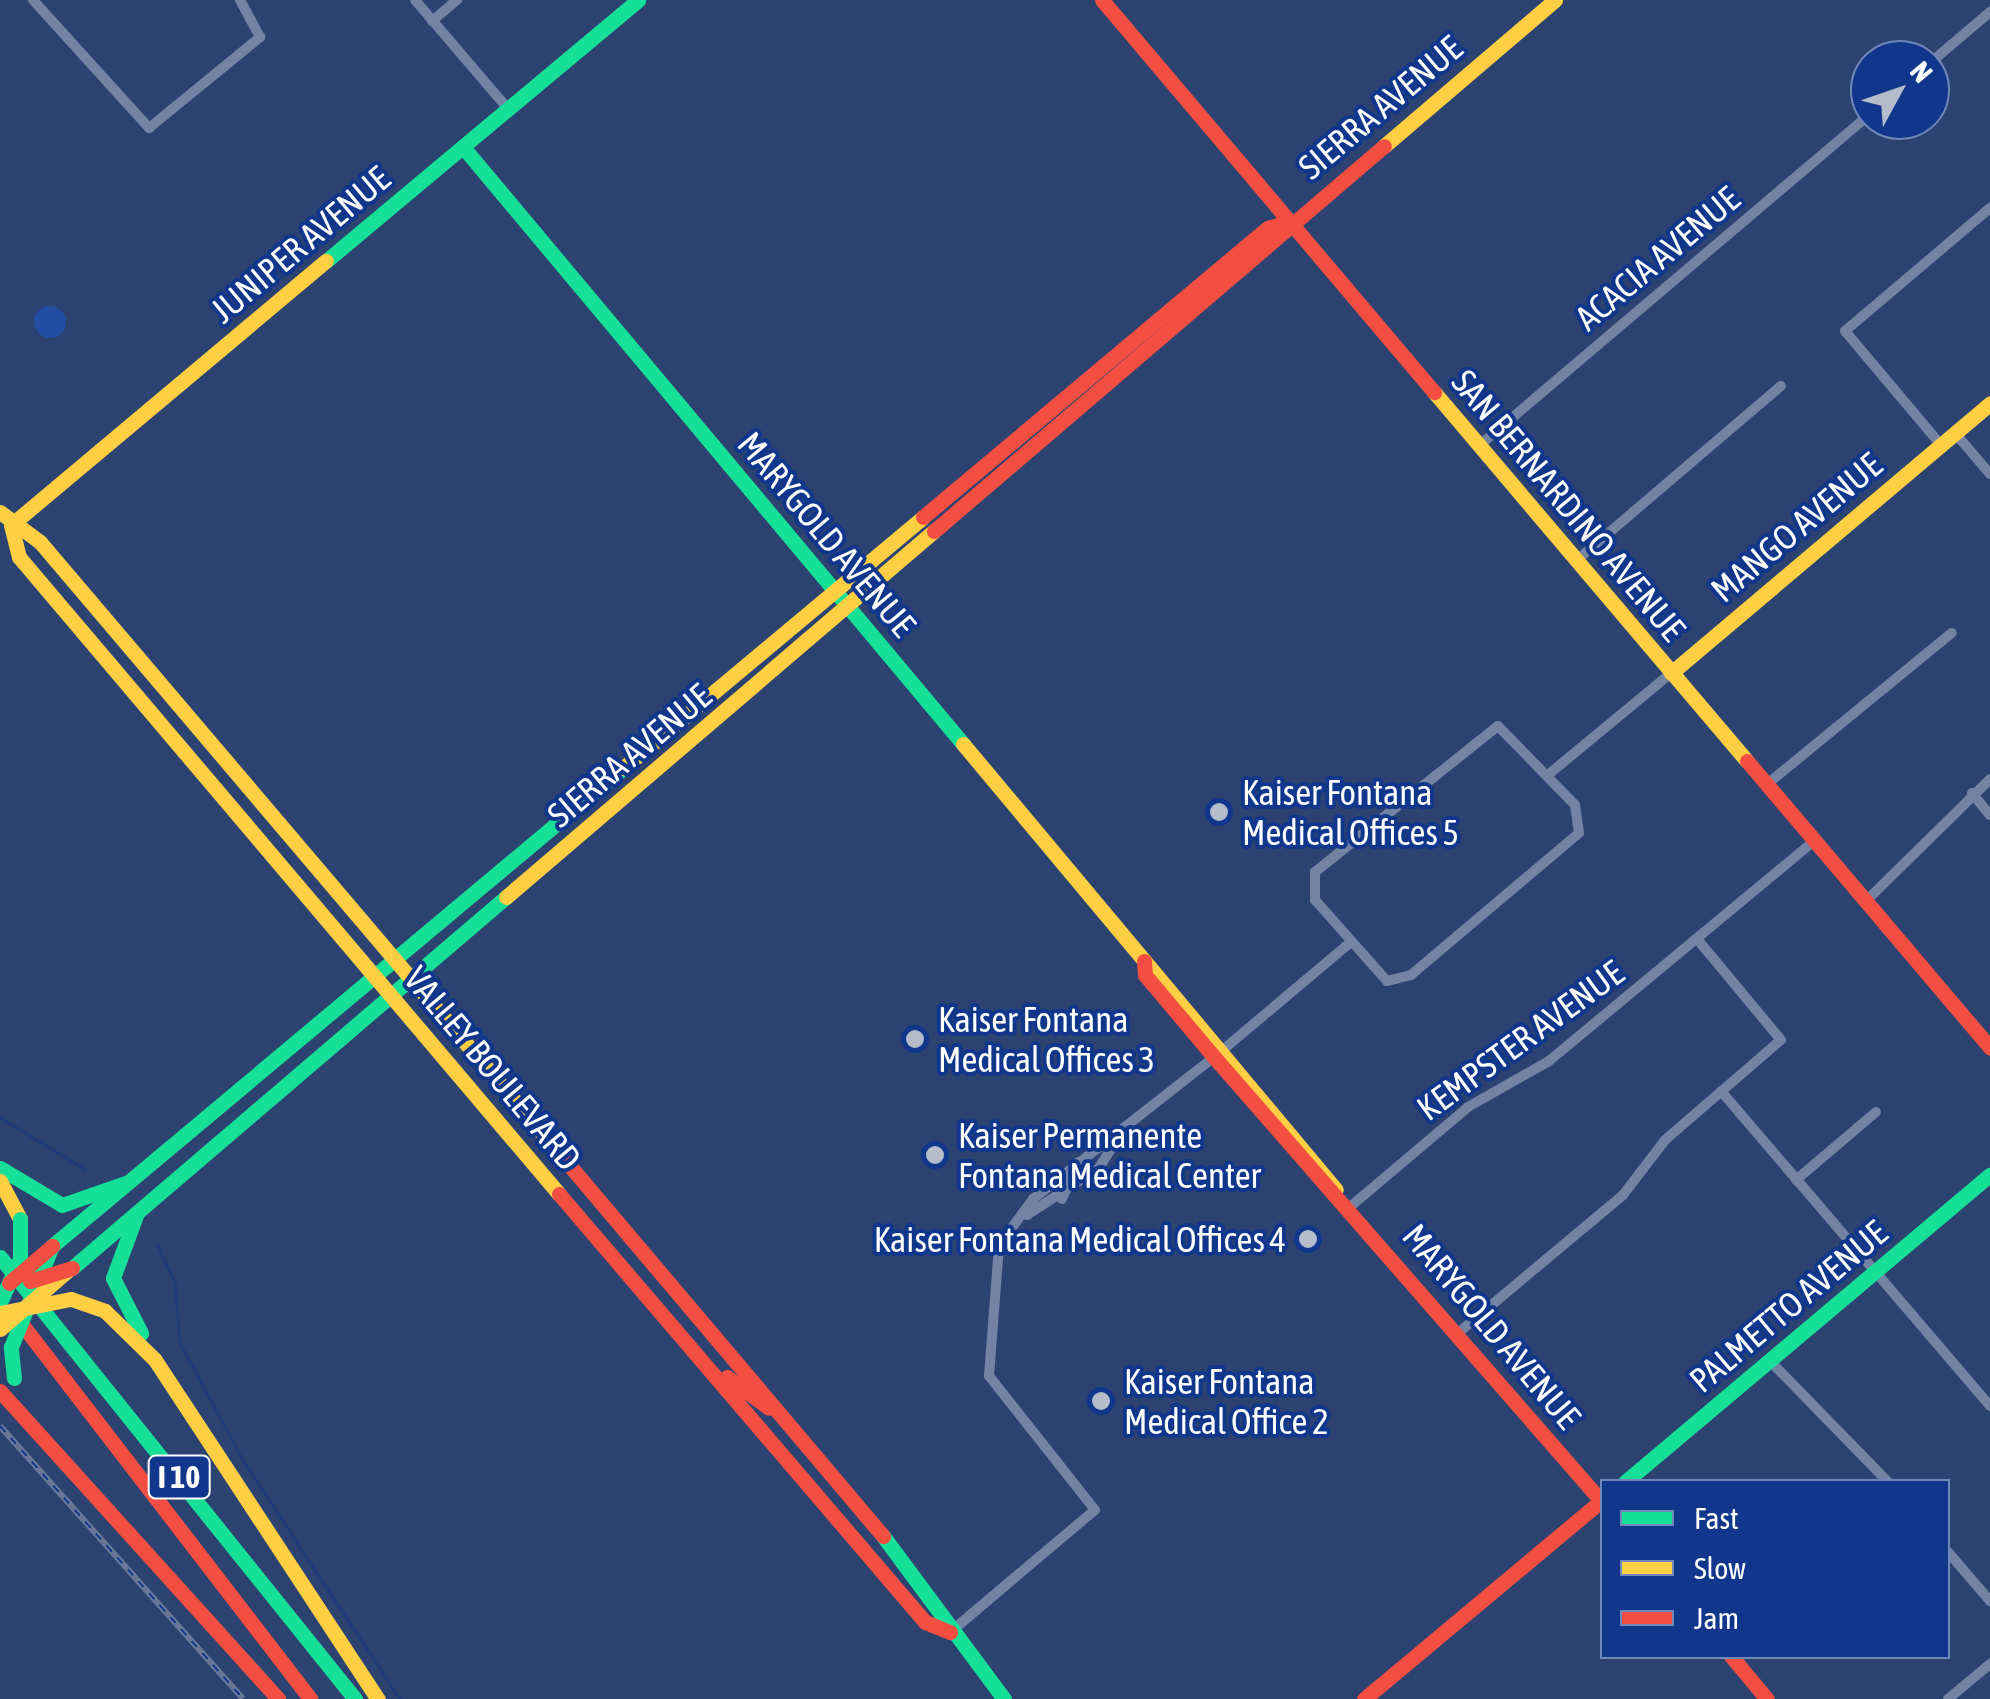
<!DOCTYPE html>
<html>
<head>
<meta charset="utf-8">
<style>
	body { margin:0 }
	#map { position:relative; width:1990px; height:1699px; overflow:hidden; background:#2c4270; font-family:"Asap Condensed",sans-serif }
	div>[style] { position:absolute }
	.green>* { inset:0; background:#224da4 }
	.round { border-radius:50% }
	.water>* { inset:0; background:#203d7b }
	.stream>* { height:2.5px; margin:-1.25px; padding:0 1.25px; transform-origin:1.25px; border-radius:1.25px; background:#203d7b }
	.street>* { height:10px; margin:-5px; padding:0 5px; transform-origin:5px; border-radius:5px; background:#7383a4 }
	.fast>* { height:15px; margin:-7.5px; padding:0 7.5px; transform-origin:7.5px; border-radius:7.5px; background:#16e098 }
	.slow>* { height:15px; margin:-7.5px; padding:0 7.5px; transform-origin:7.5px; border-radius:7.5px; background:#ffcf43 }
	.jam>* { height:15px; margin:-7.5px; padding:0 7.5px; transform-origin:7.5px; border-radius:7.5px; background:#f24e42 }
	.rail>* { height:6px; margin-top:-3px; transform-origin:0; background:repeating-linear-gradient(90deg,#10378c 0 8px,#6c7b9b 0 16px); box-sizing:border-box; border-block:2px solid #6c7b9b }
	.fast-bridge>* { height:15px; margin:-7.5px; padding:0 7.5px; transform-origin:7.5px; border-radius:7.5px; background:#16e098 }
	.slow-bridge>* { height:15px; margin:-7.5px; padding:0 7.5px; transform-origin:7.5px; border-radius:7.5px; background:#ffcf43 }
	.jam-bridge>* { height:15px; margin:-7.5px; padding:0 7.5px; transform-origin:7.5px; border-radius:7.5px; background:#f24e42 }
	.dots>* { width:28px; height:28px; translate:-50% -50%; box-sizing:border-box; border:5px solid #10378c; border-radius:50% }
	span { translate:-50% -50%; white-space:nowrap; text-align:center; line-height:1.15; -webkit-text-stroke:8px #10378c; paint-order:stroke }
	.shield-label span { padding:2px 8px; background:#10378c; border:2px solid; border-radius:8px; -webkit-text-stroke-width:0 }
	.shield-label { font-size:32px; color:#fff; font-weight:700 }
	.street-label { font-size:35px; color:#fff }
	.poi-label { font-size:35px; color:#fff }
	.left { translate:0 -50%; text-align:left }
	.right { translate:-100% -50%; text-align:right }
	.legend { position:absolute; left:1600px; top:1479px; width:350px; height:180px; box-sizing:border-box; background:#10378c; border:2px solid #7087ba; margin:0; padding:12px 18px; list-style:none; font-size:30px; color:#fff }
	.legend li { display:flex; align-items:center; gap:20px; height:50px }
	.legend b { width:50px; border:2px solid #7087ba }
	.north { position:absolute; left:1850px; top:40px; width:100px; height:100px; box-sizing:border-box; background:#10378c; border:2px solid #7087ba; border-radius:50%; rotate:50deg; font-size:28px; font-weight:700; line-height:40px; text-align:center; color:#fff }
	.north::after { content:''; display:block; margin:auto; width:35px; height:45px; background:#b5bdcd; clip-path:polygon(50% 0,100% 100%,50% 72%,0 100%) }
</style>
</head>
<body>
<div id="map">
	<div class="green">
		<div class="round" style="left:34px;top:306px;width:32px;height:32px"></div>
	</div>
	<div class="water">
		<div style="clip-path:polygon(327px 228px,335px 235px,263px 295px,257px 288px)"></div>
	</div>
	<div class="stream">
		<div style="left:0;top:1117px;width:100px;rotate:31.5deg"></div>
		<div style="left:158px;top:1245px;width:42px;rotate:65.9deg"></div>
		<div style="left:175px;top:1283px;width:60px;rotate:85.2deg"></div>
		<div style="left:180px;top:1343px;width:133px;rotate:61.7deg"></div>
		<div style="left:243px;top:1460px;width:286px;rotate:56.7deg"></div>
	</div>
	<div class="street">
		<div style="left:33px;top:0;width:173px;rotate:47.8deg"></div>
		<div style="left:149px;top:128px;width:144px;rotate:-39.3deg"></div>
		<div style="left:260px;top:37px;width:42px;rotate:-118.4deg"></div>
		<div style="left:415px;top:0;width:145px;rotate:49.5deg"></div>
		<div style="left:432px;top:21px;width:33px;rotate:-40deg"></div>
		<div style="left:1930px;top:63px;width:79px;rotate:-40.4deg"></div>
		<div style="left:1955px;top:433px;width:54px;rotate:49.5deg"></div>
		<div style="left:1480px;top:445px;width:512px;rotate:-40.32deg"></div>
		<div style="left:1941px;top:445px;width:149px;rotate:-130.1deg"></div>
		<div style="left:1845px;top:331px;width:190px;rotate:-40.3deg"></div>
		<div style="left:1577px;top:560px;width:268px;rotate:-40.5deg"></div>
		<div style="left:1498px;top:726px;width:110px;rotate:45.7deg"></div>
		<div style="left:1575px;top:805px;width:28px;rotate:82deg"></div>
		<div style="left:1579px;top:833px;width:220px;rotate:139.8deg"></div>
		<div style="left:1411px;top:975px;width:25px;rotate:166deg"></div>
		<div style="left:1387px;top:981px;width:108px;rotate:-131.6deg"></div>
		<div style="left:1315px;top:900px;width:28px;rotate:-90deg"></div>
		<div style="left:1315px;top:872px;width:234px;rotate:-38.6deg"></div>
		<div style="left:1549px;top:774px;width:158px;rotate:-39.6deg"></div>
		<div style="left:1766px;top:785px;width:240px;rotate:-39.3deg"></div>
		<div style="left:1972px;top:793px;width:28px;rotate:51deg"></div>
		<div style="left:1865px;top:902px;width:175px;rotate:-44.5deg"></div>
		<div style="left:1225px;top:1048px;width:165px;rotate:-40.1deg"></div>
		<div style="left:1721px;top:1091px;width:414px;rotate:49.5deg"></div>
		<div style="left:1796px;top:1180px;width:105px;rotate:-40.4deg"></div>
		<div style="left:1062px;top:1199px;width:40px;rotate:-66.6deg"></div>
		<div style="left:1351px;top:1206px;width:153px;rotate:-40.2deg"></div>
		<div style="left:1468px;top:1107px;width:93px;rotate:-29.6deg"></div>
		<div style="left:1549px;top:1061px;width:344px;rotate:-39.7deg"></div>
		<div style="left:1027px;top:1215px;width:86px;rotate:-33.1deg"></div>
		<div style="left:1099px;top:1168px;width:39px;rotate:-58deg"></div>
		<div style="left:1458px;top:1333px;width:215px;rotate:-39.9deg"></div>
		<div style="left:1623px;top:1195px;width:69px;rotate:-52.6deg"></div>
		<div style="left:1665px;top:1140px;width:153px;rotate:-40.8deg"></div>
		<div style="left:1781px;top:1040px;width:130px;rotate:-129.7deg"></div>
		<div style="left:1770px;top:1361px;width:169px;rotate:45.7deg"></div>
		<div style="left:1948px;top:1552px;width:65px;rotate:49.4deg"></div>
		<div style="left:952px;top:1631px;width:82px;rotate:-40.5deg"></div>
		<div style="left:950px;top:1632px;width:189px;rotate:-40.1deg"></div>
		<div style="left:1095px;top:1510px;width:171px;rotate:-128.3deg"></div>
		<div style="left:989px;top:1376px;width:131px;rotate:-85.6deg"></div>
		<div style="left:999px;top:1245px;width:57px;rotate:-53.5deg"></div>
		<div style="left:1033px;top:1199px;width:230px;rotate:-38.1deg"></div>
		<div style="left:1948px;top:1699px;width:55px;rotate:-39.8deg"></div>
	</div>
	<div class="fast">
		<div style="left:463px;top:147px;width:779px;rotate:50.05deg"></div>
		<div style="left:326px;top:261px;width:407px;rotate:-39.9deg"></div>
		<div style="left:0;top:1168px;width:72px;rotate:30.8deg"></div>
		<div style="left:62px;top:1205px;width:70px;rotate:-19.2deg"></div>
		<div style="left:137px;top:1213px;width:69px;rotate:110.3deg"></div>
		<div style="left:113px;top:1278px;width:62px;rotate:63deg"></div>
		<div style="left:52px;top:1246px;width:745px;rotate:-39.93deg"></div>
		<div style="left:0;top:1257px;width:567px;rotate:51.23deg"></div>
		<div style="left:72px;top:1268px;width:571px;rotate:-40.53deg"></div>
		<div style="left:1625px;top:1482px;width:477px;rotate:-40.1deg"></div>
		<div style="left:883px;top:1536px;width:203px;rotate:53.4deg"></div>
	</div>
	<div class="slow">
		<div style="left:1384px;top:146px;width:225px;rotate:-40.5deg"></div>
		<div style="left:1434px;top:392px;width:484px;rotate:49.7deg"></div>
		<div style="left:0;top:512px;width:50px;rotate:36.9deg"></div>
		<div style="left:40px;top:542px;width:802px;rotate:49.65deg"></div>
		<div style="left:11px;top:525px;width:411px;rotate:-40deg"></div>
		<div style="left:11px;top:525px;width:33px;rotate:76deg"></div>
		<div style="left:19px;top:557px;width:835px;rotate:49.71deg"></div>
		<div style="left:1671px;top:673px;width:418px;rotate:-40.2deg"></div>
		<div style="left:963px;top:744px;width:581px;rotate:50.09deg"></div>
		<div style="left:623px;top:768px;width:391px;rotate:-39.9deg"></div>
		<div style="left:506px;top:897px;width:563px;rotate:-40.54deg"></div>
		<div style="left:0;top:1181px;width:43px;rotate:62.2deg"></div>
		<div style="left:105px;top:1311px;width:70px;rotate:44.4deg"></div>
		<div style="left:155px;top:1360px;width:406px;rotate:56.7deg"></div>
	</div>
	<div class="jam">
		<div style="left:1102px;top:0;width:514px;rotate:49.74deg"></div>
		<div style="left:923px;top:517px;width:450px;rotate:-40deg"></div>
		<div style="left:1268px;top:228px;width:23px;rotate:-18deg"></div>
		<div style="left:934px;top:531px;width:592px;rotate:-40.55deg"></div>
		<div style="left:1747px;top:761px;width:376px;rotate:49.7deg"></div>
		<div style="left:1144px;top:961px;width:14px;rotate:86deg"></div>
		<div style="left:1145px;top:975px;width:107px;rotate:49.9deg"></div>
		<div style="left:1214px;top:1057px;width:590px;rotate:48.91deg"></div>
		<div style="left:559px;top:1153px;width:502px;rotate:49.77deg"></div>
		<div style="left:559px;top:1194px;width:563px;rotate:49.46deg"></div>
		<div style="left:925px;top:1622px;width:27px;rotate:22deg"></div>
		<div style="left:14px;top:1314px;width:486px;rotate:52.4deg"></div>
		<div style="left:727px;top:1377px;width:52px;rotate:36.4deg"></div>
		<div style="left:0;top:1391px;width:415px;rotate:47.9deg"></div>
		<div style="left:1731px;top:1656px;width:56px;rotate:50.1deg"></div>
		<div style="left:1364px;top:1699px;width:310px;rotate:-39.9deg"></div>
	</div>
	<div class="rail">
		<div style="left:0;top:1426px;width:365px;rotate:48.3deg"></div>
	</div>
	<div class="fast-bridge">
		<div style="left:0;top:1302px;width:47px;rotate:-65.1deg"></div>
		<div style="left:20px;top:1259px;width:40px;rotate:-90deg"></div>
		<div style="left:14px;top:1378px;width:31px;rotate:-96deg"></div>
		<div style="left:11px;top:1347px;width:109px;rotate:-67.9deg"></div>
	</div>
	<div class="slow-bridge">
		<div style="left:0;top:1313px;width:72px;rotate:-11.2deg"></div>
		<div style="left:71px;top:1299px;width:36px;rotate:19deg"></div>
		<div style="left:0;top:1329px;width:90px;rotate:-40.9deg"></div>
	</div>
	<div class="jam-bridge">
		<div style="left:30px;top:1281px;width:44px;rotate:-17.2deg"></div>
		<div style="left:9px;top:1283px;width:57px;rotate:-40.7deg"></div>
	</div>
	<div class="dots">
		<div style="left:1219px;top:812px;background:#b5bdcd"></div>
		<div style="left:915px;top:1039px;background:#b5bdcd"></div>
		<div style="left:935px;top:1155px;background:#b5bdcd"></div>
		<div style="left:1308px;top:1239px;background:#b5bdcd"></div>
		<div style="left:1101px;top:1401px;background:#b5bdcd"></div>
	</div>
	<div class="shield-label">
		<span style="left:179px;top:1477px">I 10</span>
	</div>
	<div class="street-label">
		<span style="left:1380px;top:107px;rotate:-40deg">SIERRA AVENUE</span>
		<span style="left:300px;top:244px;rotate:-40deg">JUNIPER AVENUE</span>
		<span style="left:1657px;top:258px;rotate:-40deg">ACACIA AVENUE</span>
		<span style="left:1569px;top:505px;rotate:50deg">SAN BERNARDINO AVENUE</span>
		<span style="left:1796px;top:527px;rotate:-40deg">MANGO AVENUE</span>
		<span style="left:827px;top:534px;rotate:50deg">MARYGOLD AVENUE</span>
		<span style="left:629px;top:755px;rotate:-40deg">SIERRA AVENUE</span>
		<span style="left:1520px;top:1040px;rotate:-36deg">KEMPSTER AVENUE</span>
		<span style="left:493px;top:1068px;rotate:50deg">VALLEY BOULEVARD</span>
		<span style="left:1788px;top:1306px;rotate:-40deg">PALMETTO AVENUE</span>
		<span style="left:1492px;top:1326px;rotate:50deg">MARYGOLD AVENUE</span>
	</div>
	<div class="poi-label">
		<span class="left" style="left:1242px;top:812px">Kaiser Fontana<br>Medical Offices 5</span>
		<span class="left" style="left:938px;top:1039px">Kaiser Fontana<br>Medical Offices 3</span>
		<span class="left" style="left:958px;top:1155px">Kaiser Permanente<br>Fontana Medical Center</span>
		<span class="right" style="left:1286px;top:1239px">Kaiser Fontana Medical Offices 4</span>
		<span class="left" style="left:1124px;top:1401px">Kaiser Fontana<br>Medical Office 2</span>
	</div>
	<ul class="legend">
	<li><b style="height:12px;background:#16e098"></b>Fast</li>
	<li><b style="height:12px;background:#ffcf43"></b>Slow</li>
	<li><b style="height:12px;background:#f24e42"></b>Jam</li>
	</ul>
	<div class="north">N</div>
</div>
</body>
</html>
